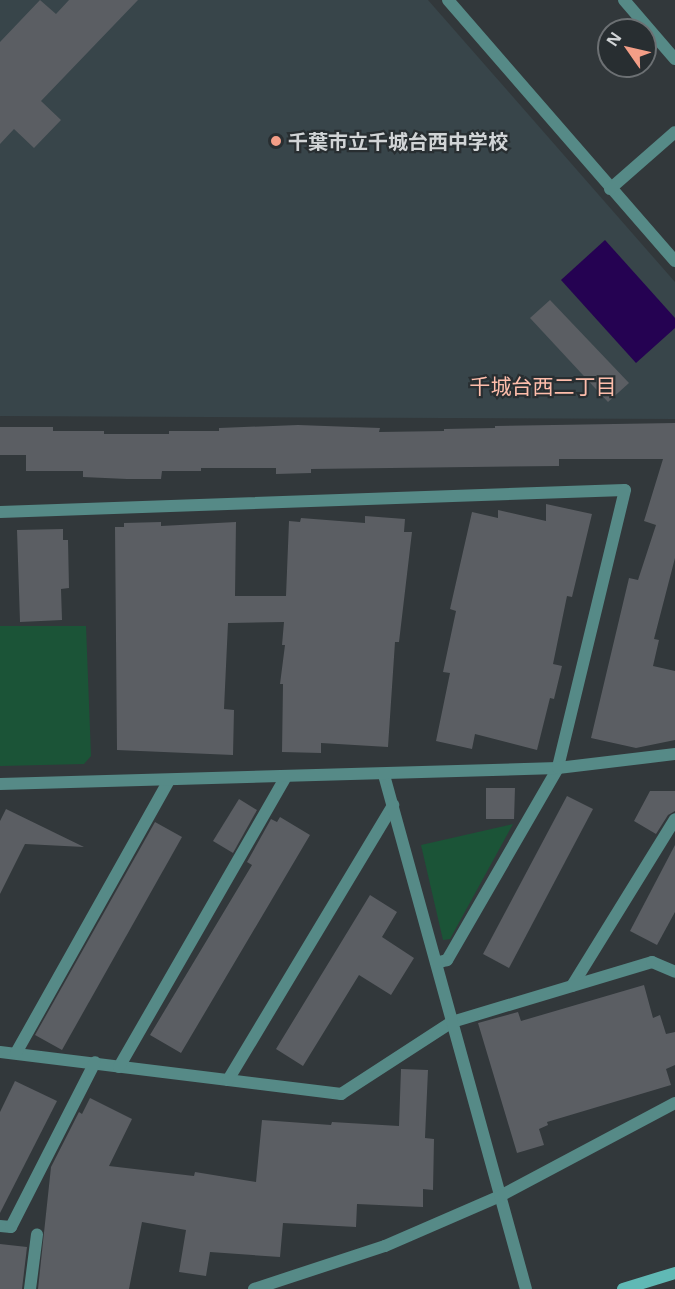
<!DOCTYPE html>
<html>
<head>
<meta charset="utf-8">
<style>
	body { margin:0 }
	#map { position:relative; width:675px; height:1289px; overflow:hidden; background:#32383b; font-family:"Noto Sans","Noto Sans JP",sans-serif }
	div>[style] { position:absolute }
	.built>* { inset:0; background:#38454a }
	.green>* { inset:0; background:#1b5437 }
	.water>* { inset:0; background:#250252 }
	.building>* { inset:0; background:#5b5e63 }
	.lane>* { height:12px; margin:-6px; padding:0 6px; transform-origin:6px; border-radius:6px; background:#568a87 }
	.street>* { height:12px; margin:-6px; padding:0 6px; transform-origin:6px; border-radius:6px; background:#568a87 }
	.secondary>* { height:12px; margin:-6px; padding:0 6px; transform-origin:6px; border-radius:6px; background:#60b9b5 }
	.dots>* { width:16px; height:16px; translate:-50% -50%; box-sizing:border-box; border:3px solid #282e31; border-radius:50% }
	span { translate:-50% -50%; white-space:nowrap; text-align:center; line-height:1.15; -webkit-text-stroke:4.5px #282e31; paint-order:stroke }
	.poi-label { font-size:20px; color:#d1d4d6; font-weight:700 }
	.left { translate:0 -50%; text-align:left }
	.neighbourhood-label { font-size:21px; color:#febdab }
	.north { position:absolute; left:597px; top:18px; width:60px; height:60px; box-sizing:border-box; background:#282e31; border:2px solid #6c7073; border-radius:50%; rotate:304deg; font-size:16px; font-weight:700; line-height:24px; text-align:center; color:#d1d4d6 }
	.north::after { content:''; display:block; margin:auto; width:21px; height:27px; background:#f49e87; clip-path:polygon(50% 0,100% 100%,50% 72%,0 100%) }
</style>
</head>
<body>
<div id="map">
	<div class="built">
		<div style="clip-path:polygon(0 0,428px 0,675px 282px,675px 419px,0 416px)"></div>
	</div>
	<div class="green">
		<div style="clip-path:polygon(0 626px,86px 626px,91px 756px,84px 764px,0 766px)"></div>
		<div style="clip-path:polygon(513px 824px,450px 939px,443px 940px,421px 845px)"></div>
	</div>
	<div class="water">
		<div style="clip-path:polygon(605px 240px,675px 318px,675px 328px,636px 363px,561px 280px)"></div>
	</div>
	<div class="building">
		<div style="clip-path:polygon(40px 0,56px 14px,69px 0,138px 0,41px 101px,61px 120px,34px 148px,14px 129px,0 144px,0 42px)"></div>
		<div style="clip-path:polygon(550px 300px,629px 383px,608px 402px,530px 318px)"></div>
		<div style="clip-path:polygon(675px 423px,675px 558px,654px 639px,659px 640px,653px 666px,675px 671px,675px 740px,636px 748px,591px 738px,629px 578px,638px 580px,656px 525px,644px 521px,663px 459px,559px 459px,559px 466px,311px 469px,311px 473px,276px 474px,276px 468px,201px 468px,201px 471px,162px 471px,161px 479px,127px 479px,83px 477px,83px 471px,26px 471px,26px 455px,0 455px,0 427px,53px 427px,53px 431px,104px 431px,104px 434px,169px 434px,169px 431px,219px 431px,219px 428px,298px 425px,380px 428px,379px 432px,444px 431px,444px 429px,495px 428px,495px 426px)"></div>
		<div style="clip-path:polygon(546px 504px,592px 514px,572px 597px,567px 596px,553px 664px,562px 666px,554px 699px,550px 698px,537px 750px,475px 734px,472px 749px,436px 741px,450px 673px,443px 672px,456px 611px,450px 609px,472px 512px,498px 518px,498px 510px,546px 521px)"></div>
		<div style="clip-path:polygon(365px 516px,405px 519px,404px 532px,412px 532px,399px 642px,395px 642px,388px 747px,321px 743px,321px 753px,282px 752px,283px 684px,280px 684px,285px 645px,282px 645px,284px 622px,228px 623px,224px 709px,234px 710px,233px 755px,117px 750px,115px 527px,124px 527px,124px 523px,161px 522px,161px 526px,236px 522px,235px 596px,286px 596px,289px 521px,300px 522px,301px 518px,365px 523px)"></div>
		<div style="clip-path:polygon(63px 529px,63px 540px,68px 540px,69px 588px,61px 589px,62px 620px,20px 622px,17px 530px)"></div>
		<div style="clip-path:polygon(486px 788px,515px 788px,514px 819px,486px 819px)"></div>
		<div style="clip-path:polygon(650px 791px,675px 791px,675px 811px,668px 815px,656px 834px,634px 821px)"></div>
		<div style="clip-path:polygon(567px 796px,593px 809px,509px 968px,483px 954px)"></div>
		<div style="clip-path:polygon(239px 799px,257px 810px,233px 853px,213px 841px)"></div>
		<div style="clip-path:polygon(6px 809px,84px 847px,25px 844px,0 894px,0 821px)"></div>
		<div style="clip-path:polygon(280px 817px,310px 835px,181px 1053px,150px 1035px,252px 865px,247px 862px,271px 819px,277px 822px)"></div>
		<div style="clip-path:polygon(155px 822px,182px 837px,62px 1050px,35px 1035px)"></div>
		<div style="clip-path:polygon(675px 845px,675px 912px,657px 945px,630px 931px)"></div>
		<div style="clip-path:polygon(370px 895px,397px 912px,382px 937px,414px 958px,391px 995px,359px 975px,303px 1066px,276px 1049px)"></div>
		<div style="clip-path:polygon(644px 985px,653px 1018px,660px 1015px,666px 1034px,675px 1032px,675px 1065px,666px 1069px,671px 1085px,547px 1122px,548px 1125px,539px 1129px,544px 1145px,517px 1153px,478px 1023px,518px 1012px,521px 1021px)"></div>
		<div style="clip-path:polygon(401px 1069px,428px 1070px,425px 1138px,434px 1139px,433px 1190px,423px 1189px,423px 1207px,357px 1204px,356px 1227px,283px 1223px,280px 1257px,210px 1252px,206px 1276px,179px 1272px,186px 1230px,142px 1222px,129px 1289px,38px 1289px,51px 1167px,79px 1112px,82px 1114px,90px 1098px,132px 1119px,109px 1166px,194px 1176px,195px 1172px,256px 1182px,262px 1120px,331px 1125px,332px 1122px,399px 1126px)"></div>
		<div style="clip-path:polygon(15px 1081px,57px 1101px,0 1213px,0 1112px)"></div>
		<div style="clip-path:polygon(0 1244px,27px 1247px,22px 1289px,0 1289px)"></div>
	</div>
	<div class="lane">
		<div style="left:572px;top:986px;width:196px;rotate:-58.3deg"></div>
		<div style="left:0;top:1052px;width:344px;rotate:7deg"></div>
		<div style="left:341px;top:1094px;width:132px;rotate:-33deg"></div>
		<div style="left:452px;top:1022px;width:209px;rotate:-16.7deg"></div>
		<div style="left:652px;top:962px;width:25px;rotate:23deg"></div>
		<div style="left:16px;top:1053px;width:313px;rotate:-60.7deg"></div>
		<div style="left:119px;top:1067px;width:335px;rotate:-60.1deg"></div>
		<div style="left:228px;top:1080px;width:321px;rotate:-59deg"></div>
		<div style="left:0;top:1226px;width:11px;rotate:5deg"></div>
		<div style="left:11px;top:1227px;width:185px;rotate:-63deg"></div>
		<div style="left:30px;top:1289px;width:55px;rotate:-82.7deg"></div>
	</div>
	<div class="street">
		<div style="left:448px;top:0;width:346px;rotate:49deg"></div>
		<div style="left:624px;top:0;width:78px;rotate:49.2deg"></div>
		<div style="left:610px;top:189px;width:86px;rotate:-41.2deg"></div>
		<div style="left:0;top:512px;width:625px;rotate:-2.02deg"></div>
		<div style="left:625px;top:490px;width:286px;rotate:103.6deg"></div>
		<div style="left:558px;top:768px;width:222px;rotate:120deg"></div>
		<div style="left:447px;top:960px;width:11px;rotate:165deg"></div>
		<div style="left:384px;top:775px;width:533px;rotate:74.56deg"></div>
		<div style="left:0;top:784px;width:558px;rotate:-1.64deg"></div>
		<div style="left:558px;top:768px;width:118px;rotate:-6.8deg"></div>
		<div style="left:254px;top:1289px;width:138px;rotate:-18.2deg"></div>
		<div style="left:385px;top:1246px;width:125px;rotate:-23.5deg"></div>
		<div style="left:500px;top:1196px;width:198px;rotate:-28deg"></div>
	</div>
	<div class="secondary">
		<div style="left:623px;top:1289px;width:54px;rotate:-17.1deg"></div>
	</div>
	<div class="dots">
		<div style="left:276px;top:141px;background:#f49e87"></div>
	</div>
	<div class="poi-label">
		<span class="left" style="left:288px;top:141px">千葉市立千城台西中学校</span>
	</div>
	<div class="neighbourhood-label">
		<span style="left:543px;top:386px">千城台西二丁目</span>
	</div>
	<div class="north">N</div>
</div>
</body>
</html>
